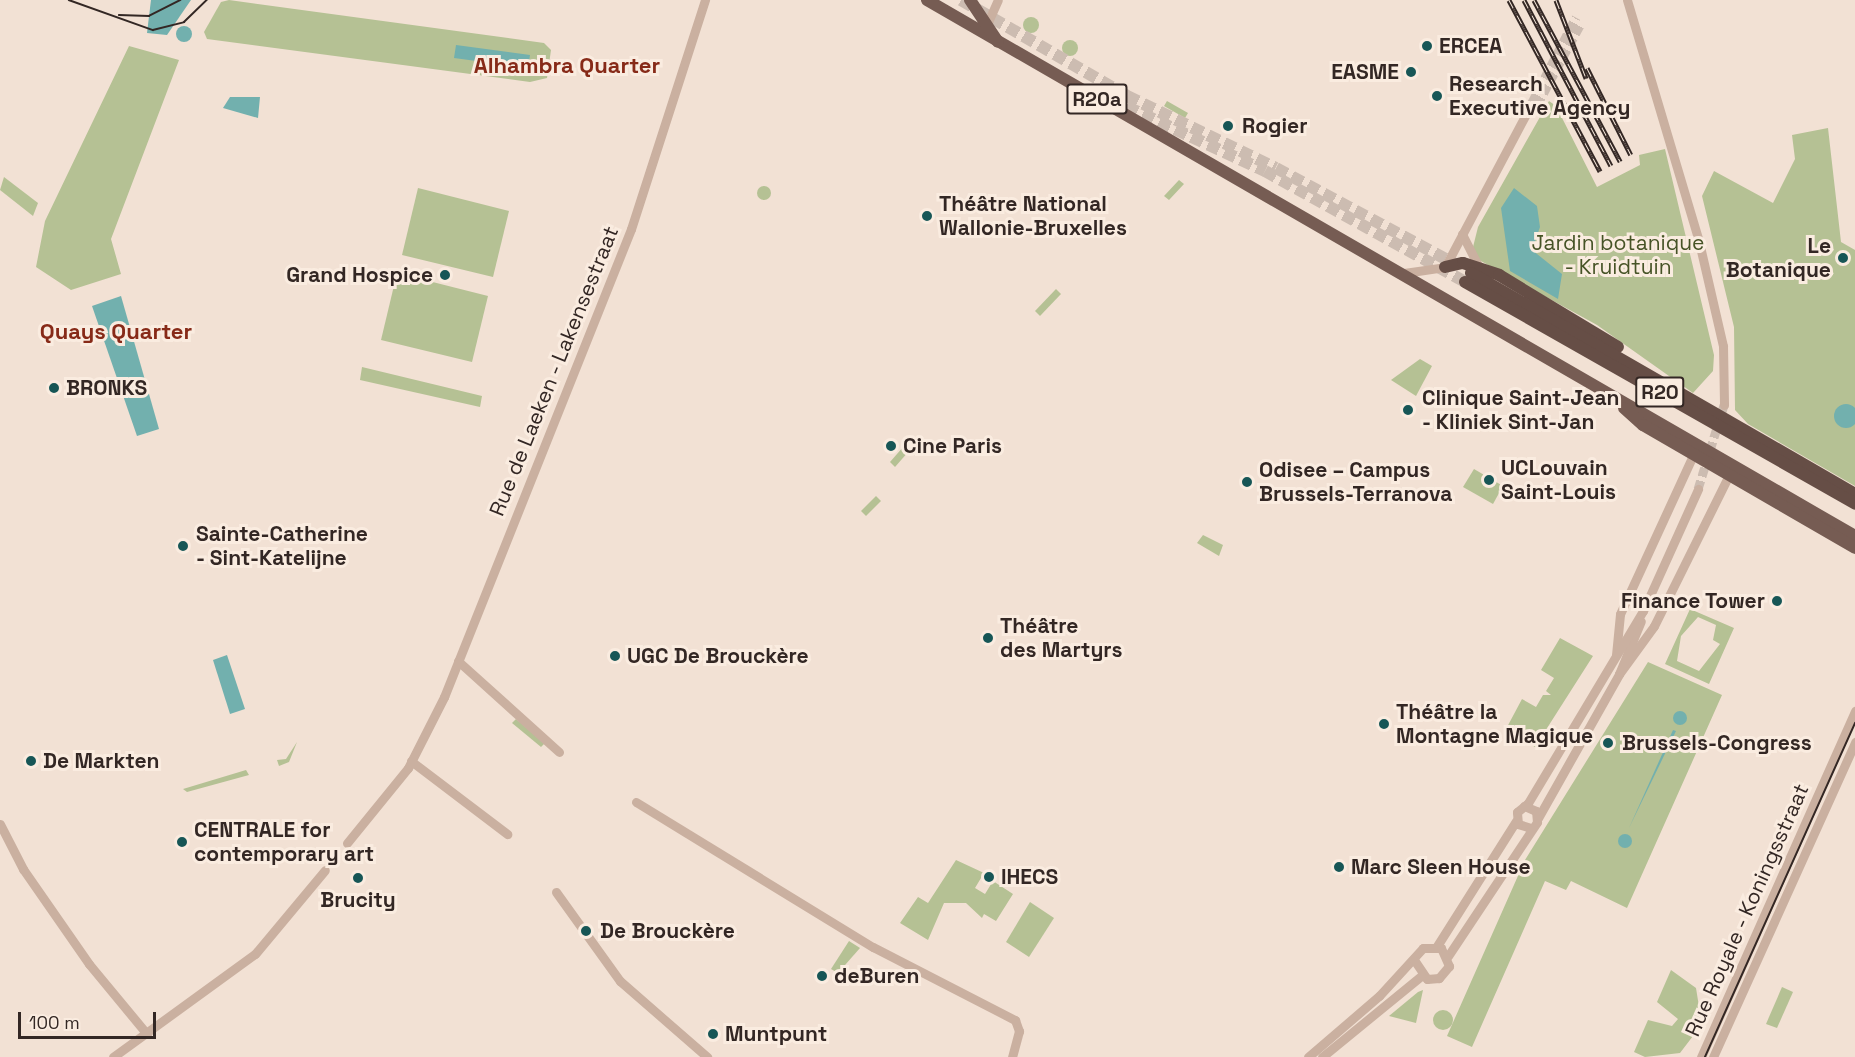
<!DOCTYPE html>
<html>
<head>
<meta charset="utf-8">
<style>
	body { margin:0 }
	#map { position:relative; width:1855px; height:1057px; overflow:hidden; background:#f2e1d4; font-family:"Space Grotesk",sans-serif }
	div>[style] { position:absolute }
	.green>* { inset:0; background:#b5c194 }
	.round { border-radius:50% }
	.water>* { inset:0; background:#72b0ae }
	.tertiary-tunnel>* { height:9px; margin-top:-4.5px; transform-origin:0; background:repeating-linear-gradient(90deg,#ccbcb1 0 9px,transparent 0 13.5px) }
	.trunk-tunnel>* { height:12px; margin-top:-6px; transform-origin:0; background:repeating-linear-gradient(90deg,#ccbcb1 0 12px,transparent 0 18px) }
	.tertiary>* { height:9px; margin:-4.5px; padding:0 4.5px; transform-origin:4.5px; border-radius:4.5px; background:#cab0a0 }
	.primary>* { height:12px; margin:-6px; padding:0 6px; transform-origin:6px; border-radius:6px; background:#765c53 }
	.trunk>* { height:12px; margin:-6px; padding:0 6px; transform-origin:6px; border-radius:6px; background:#664e46 }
	.tram>* { height:1.5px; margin:-0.75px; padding:0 0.75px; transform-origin:0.75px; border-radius:0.75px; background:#332724 }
	.rail>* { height:5px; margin-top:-2.5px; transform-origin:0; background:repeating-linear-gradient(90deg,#faece0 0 9px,#332724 0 18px); box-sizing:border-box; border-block:2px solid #332724 }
	.dots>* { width:16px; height:16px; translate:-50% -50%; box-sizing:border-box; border:3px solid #faece0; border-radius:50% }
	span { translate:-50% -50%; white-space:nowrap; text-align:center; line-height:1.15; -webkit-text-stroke:6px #faece0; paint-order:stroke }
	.shield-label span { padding:2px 4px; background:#faece0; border:2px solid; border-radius:4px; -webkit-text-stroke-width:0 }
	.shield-label { font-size:20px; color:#332724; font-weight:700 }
	.poi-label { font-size:21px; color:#332724; font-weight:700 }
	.left { translate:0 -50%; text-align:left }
	.right { translate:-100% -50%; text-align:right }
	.park-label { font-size:21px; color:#465326 }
	.street-label { font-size:21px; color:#332724 }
	.neighbourhood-label { font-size:22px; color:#872a18; font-weight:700 }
	.scale { position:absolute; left:18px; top:1012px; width:138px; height:27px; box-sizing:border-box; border:3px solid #332724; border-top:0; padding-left:8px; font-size:18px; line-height:21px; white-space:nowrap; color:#332724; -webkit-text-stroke:4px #faece0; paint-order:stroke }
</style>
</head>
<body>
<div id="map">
	<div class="green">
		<div style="clip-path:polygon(229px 0,544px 43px,551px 50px,547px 78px,530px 82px,207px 39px,204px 32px,221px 2px)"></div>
		<div class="round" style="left:1023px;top:17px;width:16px;height:16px"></div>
		<div class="round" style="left:1062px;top:40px;width:16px;height:16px"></div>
		<div style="clip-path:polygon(129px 46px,179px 60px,111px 239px,121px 274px,71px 290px,36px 267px,45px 221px)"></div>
		<div style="clip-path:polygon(1167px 101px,1188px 113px,1185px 118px,1164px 106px)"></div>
		<div style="clip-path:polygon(1549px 101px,1556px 106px,1597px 187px,1640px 165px,1639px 155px,1665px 149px,1714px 355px,1713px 371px,1693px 393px,1597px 325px,1479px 260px,1473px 247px,1478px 227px)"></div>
		<div style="clip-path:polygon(1828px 128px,1841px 242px,1855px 250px,1855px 486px,1748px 424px,1735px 410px,1734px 327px,1702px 196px,1714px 171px,1773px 203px,1795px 159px,1792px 135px)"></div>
		<div style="clip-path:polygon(4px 177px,38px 203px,33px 216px,0 190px)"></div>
		<div style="clip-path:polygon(1179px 180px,1184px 184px,1169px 200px,1164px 196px)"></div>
		<div class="round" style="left:757px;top:186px;width:14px;height:14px"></div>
		<div style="clip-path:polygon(418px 188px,509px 211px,493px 277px,402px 255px)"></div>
		<div style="clip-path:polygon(397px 273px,488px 296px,472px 362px,381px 340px)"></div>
		<div style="clip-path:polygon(1056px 289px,1061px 294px,1040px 316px,1035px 311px)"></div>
		<div style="clip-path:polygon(1420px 359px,1432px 366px,1416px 396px,1391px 380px)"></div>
		<div style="clip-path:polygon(362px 367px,482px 396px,480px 407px,360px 380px)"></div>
		<div style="clip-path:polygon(904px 446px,909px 451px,895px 467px,890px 462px)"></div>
		<div style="clip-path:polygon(1474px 469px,1503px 486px,1493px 504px,1463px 487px)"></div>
		<div style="clip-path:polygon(876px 496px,881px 501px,866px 516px,861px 511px)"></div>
		<div style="clip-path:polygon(1203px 535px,1223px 545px,1219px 556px,1197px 543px)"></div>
		<div style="clip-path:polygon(evenodd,1690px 609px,1734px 628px,1709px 684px,1665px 664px,1690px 609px,1698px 617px,1716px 625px,1713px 640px,1720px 644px,1699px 671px,1677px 661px,1681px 636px,1698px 617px)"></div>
		<div style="clip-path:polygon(1560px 638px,1593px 656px,1535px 747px,1506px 729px,1522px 699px,1536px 707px,1543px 695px,1551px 695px,1546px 691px,1554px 678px,1541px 670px)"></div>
		<div style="clip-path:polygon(1648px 662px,1722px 695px,1627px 908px,1571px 881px,1566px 890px,1545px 881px,1472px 1047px,1447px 1036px,1525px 860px)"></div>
		<div style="clip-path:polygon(516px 719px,545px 743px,541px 747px,512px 723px)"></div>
		<div style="clip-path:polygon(297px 742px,289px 762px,279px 766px,277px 760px,286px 759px)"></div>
		<div style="clip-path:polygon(246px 770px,249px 775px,187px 792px,183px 789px)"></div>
		<div style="clip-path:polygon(956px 860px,984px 873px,975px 888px,985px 894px,993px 881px,1013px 894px,996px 921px,984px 914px,982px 918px,966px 903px,944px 903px,928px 940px,900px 923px,918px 897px,928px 903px)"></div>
		<div style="clip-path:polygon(1030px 902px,1054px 918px,1029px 957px,1006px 942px)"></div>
		<div style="clip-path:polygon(849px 941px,860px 948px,838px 973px,831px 969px)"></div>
		<div style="clip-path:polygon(1671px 970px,1696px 988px,1701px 1019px,1699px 1024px,1693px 1022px,1688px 1034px,1693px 1036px,1680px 1053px,1645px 1057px,1634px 1052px,1648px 1020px,1672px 1026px,1678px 1019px,1657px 1002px)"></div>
		<div style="clip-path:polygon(1782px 987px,1793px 992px,1777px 1028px,1766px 1024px)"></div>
		<div style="clip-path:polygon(1423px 990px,1416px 1023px,1389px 1016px,1418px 992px)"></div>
		<div class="round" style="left:1433px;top:1010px;width:20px;height:20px"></div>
	</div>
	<div class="water">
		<div style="clip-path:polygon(151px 0,191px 0,167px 35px,147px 33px)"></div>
		<div class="round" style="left:176px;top:26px;width:16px;height:16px"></div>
		<div style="clip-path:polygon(456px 45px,530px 55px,528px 68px,454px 58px)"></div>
		<div style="clip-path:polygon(230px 97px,260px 97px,258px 118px,223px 108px)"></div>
		<div style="clip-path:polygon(1514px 188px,1537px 206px,1540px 227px,1532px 250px,1562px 274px,1558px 299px,1510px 271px,1501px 208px)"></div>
		<div style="clip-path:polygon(121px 296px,159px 429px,137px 436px,92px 306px)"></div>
		<div class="round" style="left:1834px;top:404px;width:24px;height:24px"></div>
		<div style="clip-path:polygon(227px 655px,245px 709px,230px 714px,213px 660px)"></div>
		<div class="round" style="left:1673px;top:711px;width:14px;height:14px"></div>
		<div style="clip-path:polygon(1673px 730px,1676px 731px,1629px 828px)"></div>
		<div class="round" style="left:1618px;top:834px;width:14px;height:14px"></div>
	</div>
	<div class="tertiary-tunnel">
		<div style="left:1526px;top:114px;width:109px;rotate:-62.7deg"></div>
		<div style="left:1526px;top:114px;width:14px;rotate:-39deg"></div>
		<div style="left:1537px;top:105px;width:91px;rotate:-61.7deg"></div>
		<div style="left:1698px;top:489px;width:88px;rotate:-72.8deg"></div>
	</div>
	<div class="trunk-tunnel">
		<div style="left:961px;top:0;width:192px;rotate:30deg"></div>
		<div style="left:1127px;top:96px;width:165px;rotate:25.8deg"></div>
		<div style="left:1276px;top:168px;width:205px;rotate:28.2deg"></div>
		<div style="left:1110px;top:99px;width:171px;rotate:24.9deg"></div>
		<div style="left:1265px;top:171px;width:229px;rotate:29deg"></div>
	</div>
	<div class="tertiary">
		<div style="left:1627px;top:0;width:252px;rotate:73.4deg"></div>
		<div style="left:1699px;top:242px;width:107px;rotate:77deg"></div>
		<div style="left:1723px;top:346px;width:59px;rotate:89deg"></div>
		<div style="left:980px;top:25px;width:9px;rotate:-21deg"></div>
		<div style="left:988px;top:22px;width:24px;rotate:-66deg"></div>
		<div style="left:1462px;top:234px;width:36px;rotate:63deg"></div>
		<div style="left:1404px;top:273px;width:41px;rotate:-8.3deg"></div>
		<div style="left:1445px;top:267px;width:173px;rotate:-62.1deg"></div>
		<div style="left:1616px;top:655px;width:41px;rotate:-84.4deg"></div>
		<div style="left:1620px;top:614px;width:182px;rotate:-65.3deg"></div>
		<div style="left:458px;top:661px;width:136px;rotate:42deg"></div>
		<div style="left:1619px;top:674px;width:59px;rotate:-53.9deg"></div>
		<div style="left:1654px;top:626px;width:175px;rotate:-63.6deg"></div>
		<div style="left:411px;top:761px;width:121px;rotate:37.2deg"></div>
		<div style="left:636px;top:802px;width:278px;rotate:31.5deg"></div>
		<div style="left:873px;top:947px;width:160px;rotate:27.2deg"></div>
		<div style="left:1015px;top:1020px;width:12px;rotate:70deg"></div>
		<div style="left:1019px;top:1031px;width:27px;rotate:105deg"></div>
		<div style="left:1538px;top:818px;width:165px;rotate:-60.6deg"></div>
		<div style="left:1619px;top:674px;width:57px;rotate:-67.5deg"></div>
		<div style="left:0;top:824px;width:51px;rotate:62.9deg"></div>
		<div style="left:23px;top:869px;width:116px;rotate:55.2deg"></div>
		<div style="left:89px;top:964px;width:91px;rotate:50.4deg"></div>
		<div style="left:1531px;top:828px;width:14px;rotate:-163deg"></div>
		<div style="left:1518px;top:824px;width:12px;rotate:-95deg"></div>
		<div style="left:1517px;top:812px;width:14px;rotate:-39deg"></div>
		<div style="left:1528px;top:803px;width:224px;rotate:-59.1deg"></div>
		<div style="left:1643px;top:611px;width:134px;rotate:-65.7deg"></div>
		<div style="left:347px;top:843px;width:97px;rotate:-50.9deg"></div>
		<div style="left:408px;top:768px;width:80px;rotate:-63.1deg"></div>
		<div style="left:444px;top:697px;width:504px;rotate:-68.22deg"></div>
		<div style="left:631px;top:229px;width:241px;rotate:-72.1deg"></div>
		<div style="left:556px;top:892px;width:110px;rotate:54.3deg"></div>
		<div style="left:620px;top:981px;width:116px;rotate:41.1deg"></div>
		<div style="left:1437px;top:946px;width:148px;rotate:-57.7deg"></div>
		<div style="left:1448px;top:956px;width:161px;rotate:-56.4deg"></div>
		<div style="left:1537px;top:822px;width:11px;rotate:-95deg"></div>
		<div style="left:1536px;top:811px;width:13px;rotate:-157deg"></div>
		<div style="left:113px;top:1057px;width:175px;rotate:-36deg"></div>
		<div style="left:255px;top:954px;width:109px;rotate:-50.2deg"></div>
		<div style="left:1308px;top:1057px;width:94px;rotate:-40.7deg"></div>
		<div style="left:1379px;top:996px;width:65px;rotate:-47.5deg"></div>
		<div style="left:1423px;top:948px;width:18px"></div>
		<div style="left:1441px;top:948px;width:20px;rotate:66deg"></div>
		<div style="left:1449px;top:966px;width:16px;rotate:130deg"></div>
		<div style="left:1439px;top:978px;width:12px;rotate:175deg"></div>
		<div style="left:1427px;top:979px;width:22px;rotate:-124deg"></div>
		<div style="left:1322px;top:1057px;width:128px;rotate:-39.3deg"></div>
		<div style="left:1701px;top:1057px;width:379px;rotate:-66deg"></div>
		<div style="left:1713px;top:1057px;width:346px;rotate:-65.7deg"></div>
	</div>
	<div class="primary">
		<div style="left:927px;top:0;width:1072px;rotate:30.01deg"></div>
		<div style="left:970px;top:0;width:50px;rotate:56.3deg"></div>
		<div style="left:1624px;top:408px;width:25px;rotate:42deg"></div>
		<div style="left:1643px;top:425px;width:245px;rotate:30.1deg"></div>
	</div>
	<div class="trunk">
		<div style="left:1445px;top:267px;width:18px;rotate:-13deg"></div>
		<div style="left:1463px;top:263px;width:38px;rotate:18deg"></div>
		<div style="left:1499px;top:275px;width:139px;rotate:31.2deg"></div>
		<div style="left:1471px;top:273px;width:443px;rotate:29.9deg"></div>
		<div style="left:1465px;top:282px;width:449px;rotate:29.6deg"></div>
	</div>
	<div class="tram">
		<div style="left:69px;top:0;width:89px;rotate:19.7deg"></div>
		<div style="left:153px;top:30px;width:32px;rotate:-14deg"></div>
		<div style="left:184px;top:22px;width:32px;rotate:-44deg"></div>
		<div style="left:119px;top:15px;width:30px;rotate:2deg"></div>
		<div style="left:149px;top:16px;width:35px;rotate:-27deg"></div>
		<div style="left:1705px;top:1057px;width:366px;rotate:-65.8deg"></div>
	</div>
	<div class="rail">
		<div style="left:1509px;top:0;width:194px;rotate:62deg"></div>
		<div style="left:1524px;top:0;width:187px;rotate:62.3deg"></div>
		<div style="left:1534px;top:0;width:183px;rotate:61.9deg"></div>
		<div style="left:1556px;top:0;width:84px;rotate:69deg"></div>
		<div style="left:1587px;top:68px;width:97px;rotate:63.2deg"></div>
	</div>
	<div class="dots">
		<div style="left:1427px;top:46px;background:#175656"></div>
		<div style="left:1411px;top:72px;background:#175656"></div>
		<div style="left:1437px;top:96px;background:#175656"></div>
		<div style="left:1228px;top:126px;background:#175656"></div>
		<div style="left:927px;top:216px;background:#175656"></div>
		<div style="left:1843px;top:258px;background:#175656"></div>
		<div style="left:445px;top:275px;background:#175656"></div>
		<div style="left:54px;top:388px;background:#175656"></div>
		<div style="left:1408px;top:410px;background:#175656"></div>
		<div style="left:891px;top:446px;background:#175656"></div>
		<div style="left:1489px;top:480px;background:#175656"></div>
		<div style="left:1247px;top:482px;background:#175656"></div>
		<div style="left:183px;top:546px;background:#175656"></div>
		<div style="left:1777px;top:601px;background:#175656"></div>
		<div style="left:988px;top:638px;background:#175656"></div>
		<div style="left:615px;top:656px;background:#175656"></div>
		<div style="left:1384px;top:724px;background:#175656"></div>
		<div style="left:1608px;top:743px;background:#175656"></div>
		<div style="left:31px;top:761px;background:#175656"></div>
		<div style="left:182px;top:842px;background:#175656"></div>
		<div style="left:1339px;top:867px;background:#175656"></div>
		<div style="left:989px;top:877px;background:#175656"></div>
		<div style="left:358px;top:878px;background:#175656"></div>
		<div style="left:586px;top:931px;background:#175656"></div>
		<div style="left:822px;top:976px;background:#175656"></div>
		<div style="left:713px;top:1034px;background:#175656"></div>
	</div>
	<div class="shield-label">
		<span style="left:1097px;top:99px">R20a</span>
		<span style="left:1660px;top:392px">R20</span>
	</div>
	<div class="poi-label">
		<span class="left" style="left:1439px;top:46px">ERCEA</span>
		<span class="right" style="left:1399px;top:72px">EASME</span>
		<span class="left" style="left:1449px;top:96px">Research<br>Executive Agency</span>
		<span class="left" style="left:1242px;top:126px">Rogier</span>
		<span class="left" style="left:939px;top:216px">Théâtre National<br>Wallonie-Bruxelles</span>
		<span class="right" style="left:1831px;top:258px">Le<br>Botanique</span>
		<span class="right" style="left:433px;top:275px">Grand Hospice</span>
		<span class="left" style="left:66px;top:388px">BRONKS</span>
		<span class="left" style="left:1422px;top:410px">Clinique Saint-Jean<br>- Kliniek Sint-Jan</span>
		<span class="left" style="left:903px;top:446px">Cine Paris</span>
		<span class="left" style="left:1501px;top:480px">UCLouvain<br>Saint-Louis</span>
		<span class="left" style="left:1259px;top:482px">Odisee – Campus<br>Brussels-Terranova</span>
		<span class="left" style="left:196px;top:546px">Sainte-Catherine<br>- Sint-Katelijne</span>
		<span class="right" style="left:1765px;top:601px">Finance Tower</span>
		<span class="left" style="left:1000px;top:638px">Théâtre<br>des Martyrs</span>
		<span class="left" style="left:627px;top:656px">UGC De Brouckère</span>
		<span class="left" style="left:1396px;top:724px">Théâtre la<br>Montagne Magique</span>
		<span class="left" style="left:1622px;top:743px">Brussels-Congress</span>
		<span class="left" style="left:43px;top:761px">De Markten</span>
		<span class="left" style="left:194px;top:842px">CENTRALE for<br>contemporary art</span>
		<span class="left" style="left:1351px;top:867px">Marc Sleen House</span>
		<span class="left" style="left:1001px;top:877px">IHECS</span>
		<span style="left:358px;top:900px">Brucity</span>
		<span class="left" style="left:600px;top:931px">De Brouckère</span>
		<span class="left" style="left:834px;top:976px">deBuren</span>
		<span class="left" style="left:725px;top:1034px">Muntpunt</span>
	</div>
	<div class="park-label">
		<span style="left:1618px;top:255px">Jardin botanique<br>- Kruidtuin</span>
	</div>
	<div class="street-label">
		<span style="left:554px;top:371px;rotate:-68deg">Rue de Laeken - Lakensestraat</span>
		<span style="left:1747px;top:910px;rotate:-66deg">Rue Royale - Koningsstraat</span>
	</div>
	<div class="neighbourhood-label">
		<span style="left:567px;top:66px">Alhambra Quarter</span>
		<span style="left:116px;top:332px">Quays Quarter</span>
	</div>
	<div class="scale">100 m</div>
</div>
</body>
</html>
